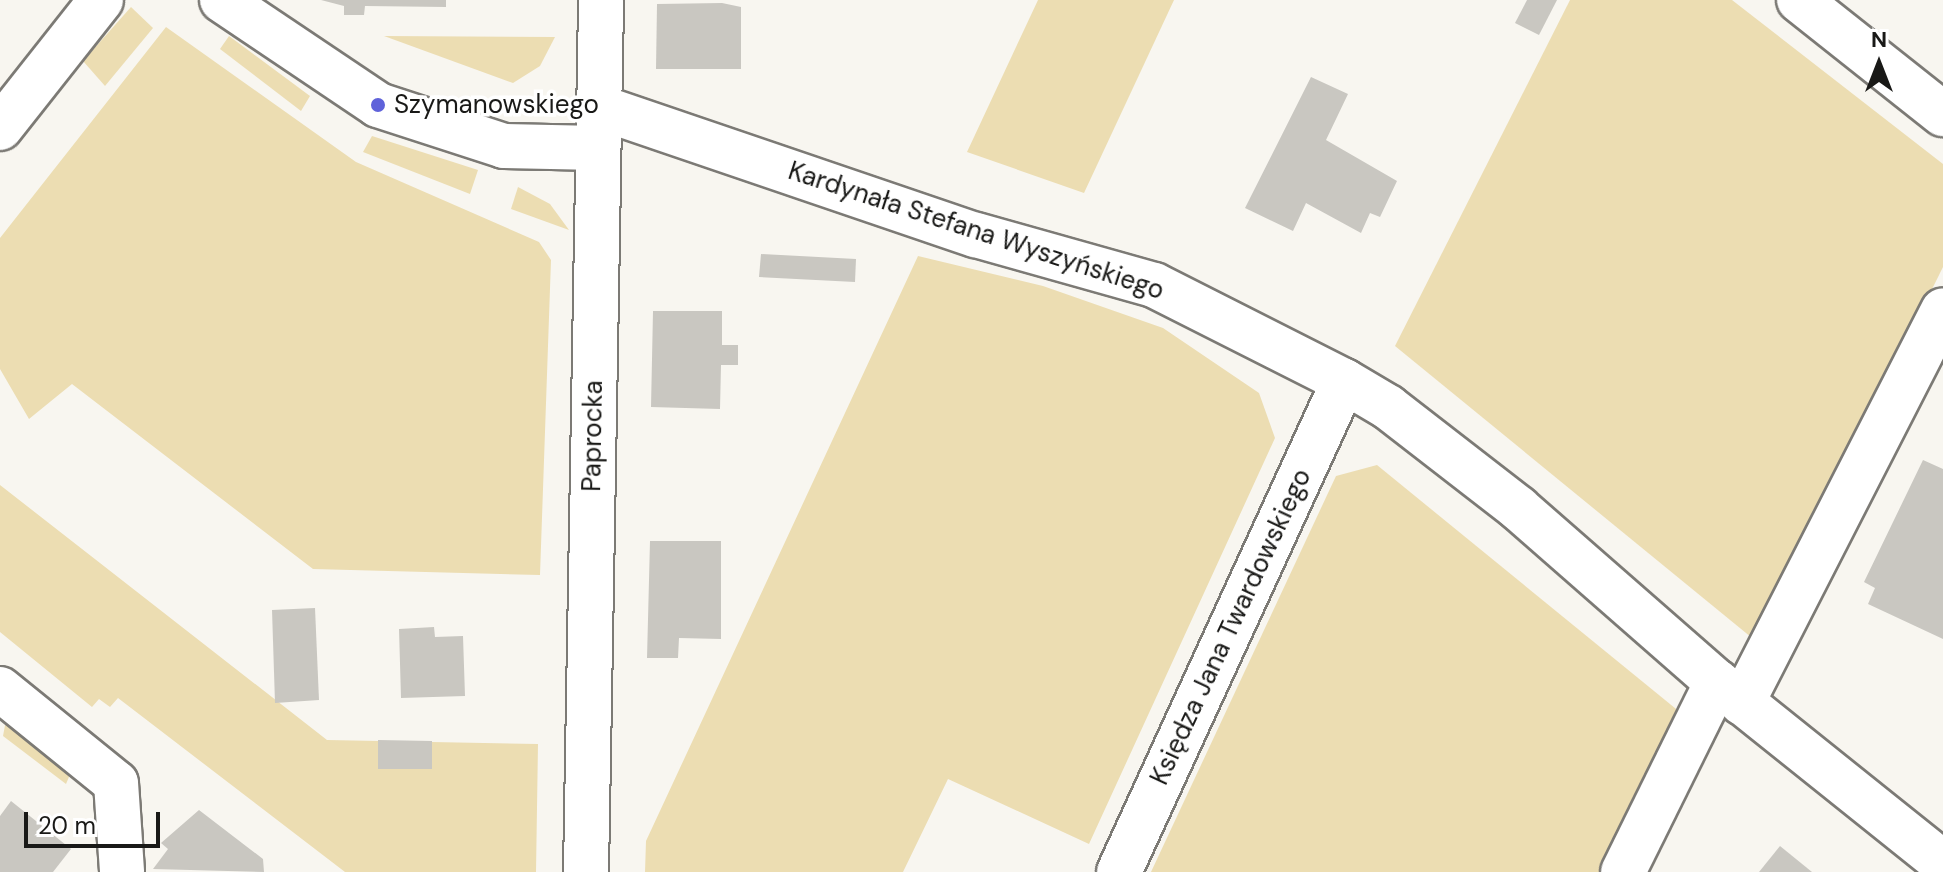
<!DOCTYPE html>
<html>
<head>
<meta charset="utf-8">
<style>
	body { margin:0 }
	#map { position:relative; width:1943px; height:872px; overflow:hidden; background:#f8f6f0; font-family:"DM Sans",sans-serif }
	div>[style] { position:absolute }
	.green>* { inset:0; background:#ecddb2 }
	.building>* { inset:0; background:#c9c7c1 }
	.roads { filter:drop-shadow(2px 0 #7c7a75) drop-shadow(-2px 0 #7c7a75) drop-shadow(0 2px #7c7a75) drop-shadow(0 -2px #7c7a75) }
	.minor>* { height:44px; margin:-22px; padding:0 22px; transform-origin:22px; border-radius:22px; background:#fff }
	.dots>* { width:22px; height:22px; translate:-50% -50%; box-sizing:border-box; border:4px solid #fff; border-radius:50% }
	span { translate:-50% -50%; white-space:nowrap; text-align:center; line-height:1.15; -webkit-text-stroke:7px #fff; paint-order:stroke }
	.poi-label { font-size:26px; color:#191917 }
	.left { translate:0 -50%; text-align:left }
	.street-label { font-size:26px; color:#191917 }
	.north { position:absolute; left:1839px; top:24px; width:80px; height:80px; -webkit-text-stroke:6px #fff; paint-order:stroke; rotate:0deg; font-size:22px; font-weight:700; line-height:32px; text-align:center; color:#191917 }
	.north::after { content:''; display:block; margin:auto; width:28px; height:36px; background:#191917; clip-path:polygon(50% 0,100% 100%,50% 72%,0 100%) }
	.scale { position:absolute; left:24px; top:812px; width:136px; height:36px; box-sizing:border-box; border:4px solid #191917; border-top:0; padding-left:10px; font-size:24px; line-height:28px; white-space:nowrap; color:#191917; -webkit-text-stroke:6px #fff; paint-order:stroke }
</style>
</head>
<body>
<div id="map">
	<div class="green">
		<div style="clip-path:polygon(1038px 0,1174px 0,1084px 193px,967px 152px)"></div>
		<div style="clip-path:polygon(1570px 0,1732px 0,1943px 164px,1943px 267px,1757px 642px,1395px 346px)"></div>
		<div style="clip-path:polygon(131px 7px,153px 28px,105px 86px,83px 61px)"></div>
		<div style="clip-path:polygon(166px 27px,356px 162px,539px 242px,551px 260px,540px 575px,313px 569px,72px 384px,29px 419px,0 369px,0 238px)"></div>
		<div style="clip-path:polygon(229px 36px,310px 96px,301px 111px,220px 49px)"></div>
		<div style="clip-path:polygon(384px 36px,555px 37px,540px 66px,513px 83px)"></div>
		<div style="clip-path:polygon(372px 136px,478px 170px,470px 194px,363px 152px)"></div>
		<div style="clip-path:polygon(518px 187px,550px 204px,569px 230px,511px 209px)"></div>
		<div style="clip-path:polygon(918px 256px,1043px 286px,1163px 328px,1259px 393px,1275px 438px,1089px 844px,948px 779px,903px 872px,645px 872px,646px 841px)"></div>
		<div style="clip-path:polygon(1377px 465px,1681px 713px,1606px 872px,1151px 872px,1336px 476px)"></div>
		<div style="clip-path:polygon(0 485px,327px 740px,538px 744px,536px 872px,345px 872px,118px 698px,110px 707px,99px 699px,92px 707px,0 632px)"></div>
		<div style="clip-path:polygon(6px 720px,74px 765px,66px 784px,3px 736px)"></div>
	</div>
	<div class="building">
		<div style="clip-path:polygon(321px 0,446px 0,446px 7px,365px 6px,364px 15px,344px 15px,344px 6px)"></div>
		<div style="clip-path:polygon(1527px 0,1557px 0,1539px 35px,1515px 23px)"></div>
		<div style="clip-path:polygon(722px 3px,741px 7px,741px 69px,656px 69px,657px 4px)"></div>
		<div style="clip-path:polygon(1311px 77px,1348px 94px,1326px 140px,1397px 181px,1380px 217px,1370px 213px,1361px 233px,1306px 203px,1293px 231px,1245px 208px)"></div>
		<div style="clip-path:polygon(761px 254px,856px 259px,855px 282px,759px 277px)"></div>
		<div style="clip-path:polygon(653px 311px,722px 311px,722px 345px,738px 345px,738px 365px,721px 365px,720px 409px,651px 407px)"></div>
		<div style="clip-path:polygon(1923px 460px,1943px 469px,1943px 639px,1868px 604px,1875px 588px,1864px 582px)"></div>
		<div style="clip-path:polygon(650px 541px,721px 541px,721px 639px,679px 638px,678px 658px,647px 658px)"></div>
		<div style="clip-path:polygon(315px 608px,319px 700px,275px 703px,272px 610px)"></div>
		<div style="clip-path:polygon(434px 627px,435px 637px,463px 636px,465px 696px,401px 698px,399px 629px)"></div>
		<div style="clip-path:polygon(378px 740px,432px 741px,432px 769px,378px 769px)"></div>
		<div style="clip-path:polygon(11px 801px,71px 849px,53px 872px,0 872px,0 816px)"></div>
		<div style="clip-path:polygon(199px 810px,263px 859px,264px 872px,153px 869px,168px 849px,161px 843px)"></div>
		<div style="clip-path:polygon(1780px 846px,1812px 872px,1759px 872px)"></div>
	</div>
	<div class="roads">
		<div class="minor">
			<div style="left:222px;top:0;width:188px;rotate:33.9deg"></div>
			<div style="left:378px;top:105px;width:133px;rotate:18deg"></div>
			<div style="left:504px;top:146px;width:94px;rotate:1.2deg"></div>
			<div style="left:1799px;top:0;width:184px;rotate:38.4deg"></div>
			<div style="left:599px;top:107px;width:398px;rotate:18.8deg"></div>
			<div style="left:976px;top:235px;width:185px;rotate:15.7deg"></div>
			<div style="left:1154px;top:285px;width:213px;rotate:26.8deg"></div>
			<div style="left:1344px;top:381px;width:51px;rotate:30.6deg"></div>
			<div style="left:1388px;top:407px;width:165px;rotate:37.8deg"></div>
			<div style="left:1518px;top:508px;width:264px;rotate:41.2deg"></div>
			<div style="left:1717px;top:682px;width:290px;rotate:38.7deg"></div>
			<div style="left:0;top:128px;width:163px;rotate:-51.7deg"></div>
			<div style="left:0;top:689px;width:149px;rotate:39deg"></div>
			<div style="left:116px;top:783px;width:89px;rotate:86.1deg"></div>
			<div style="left:1742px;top:703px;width:441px;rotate:-62.9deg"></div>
			<div style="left:586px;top:872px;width:872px;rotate:-89.01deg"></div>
			<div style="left:1119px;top:872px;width:540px;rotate:-65.38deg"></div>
			<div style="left:1623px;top:872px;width:212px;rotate:-63.7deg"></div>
		</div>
	</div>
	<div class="dots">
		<div style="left:378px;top:105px;background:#5f62da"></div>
	</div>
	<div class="poi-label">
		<span class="left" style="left:394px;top:105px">Szymanowskiego</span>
	</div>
	<div class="street-label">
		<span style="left:976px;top:231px;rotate:18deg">Kardynała Stefana Wyszyńskiego</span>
		<span style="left:593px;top:436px;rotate:-89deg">Paprocka</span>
		<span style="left:1231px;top:627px;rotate:-65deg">Księdza Jana Twardowskiego</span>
	</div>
	<div class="north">N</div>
	<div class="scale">20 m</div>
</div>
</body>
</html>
